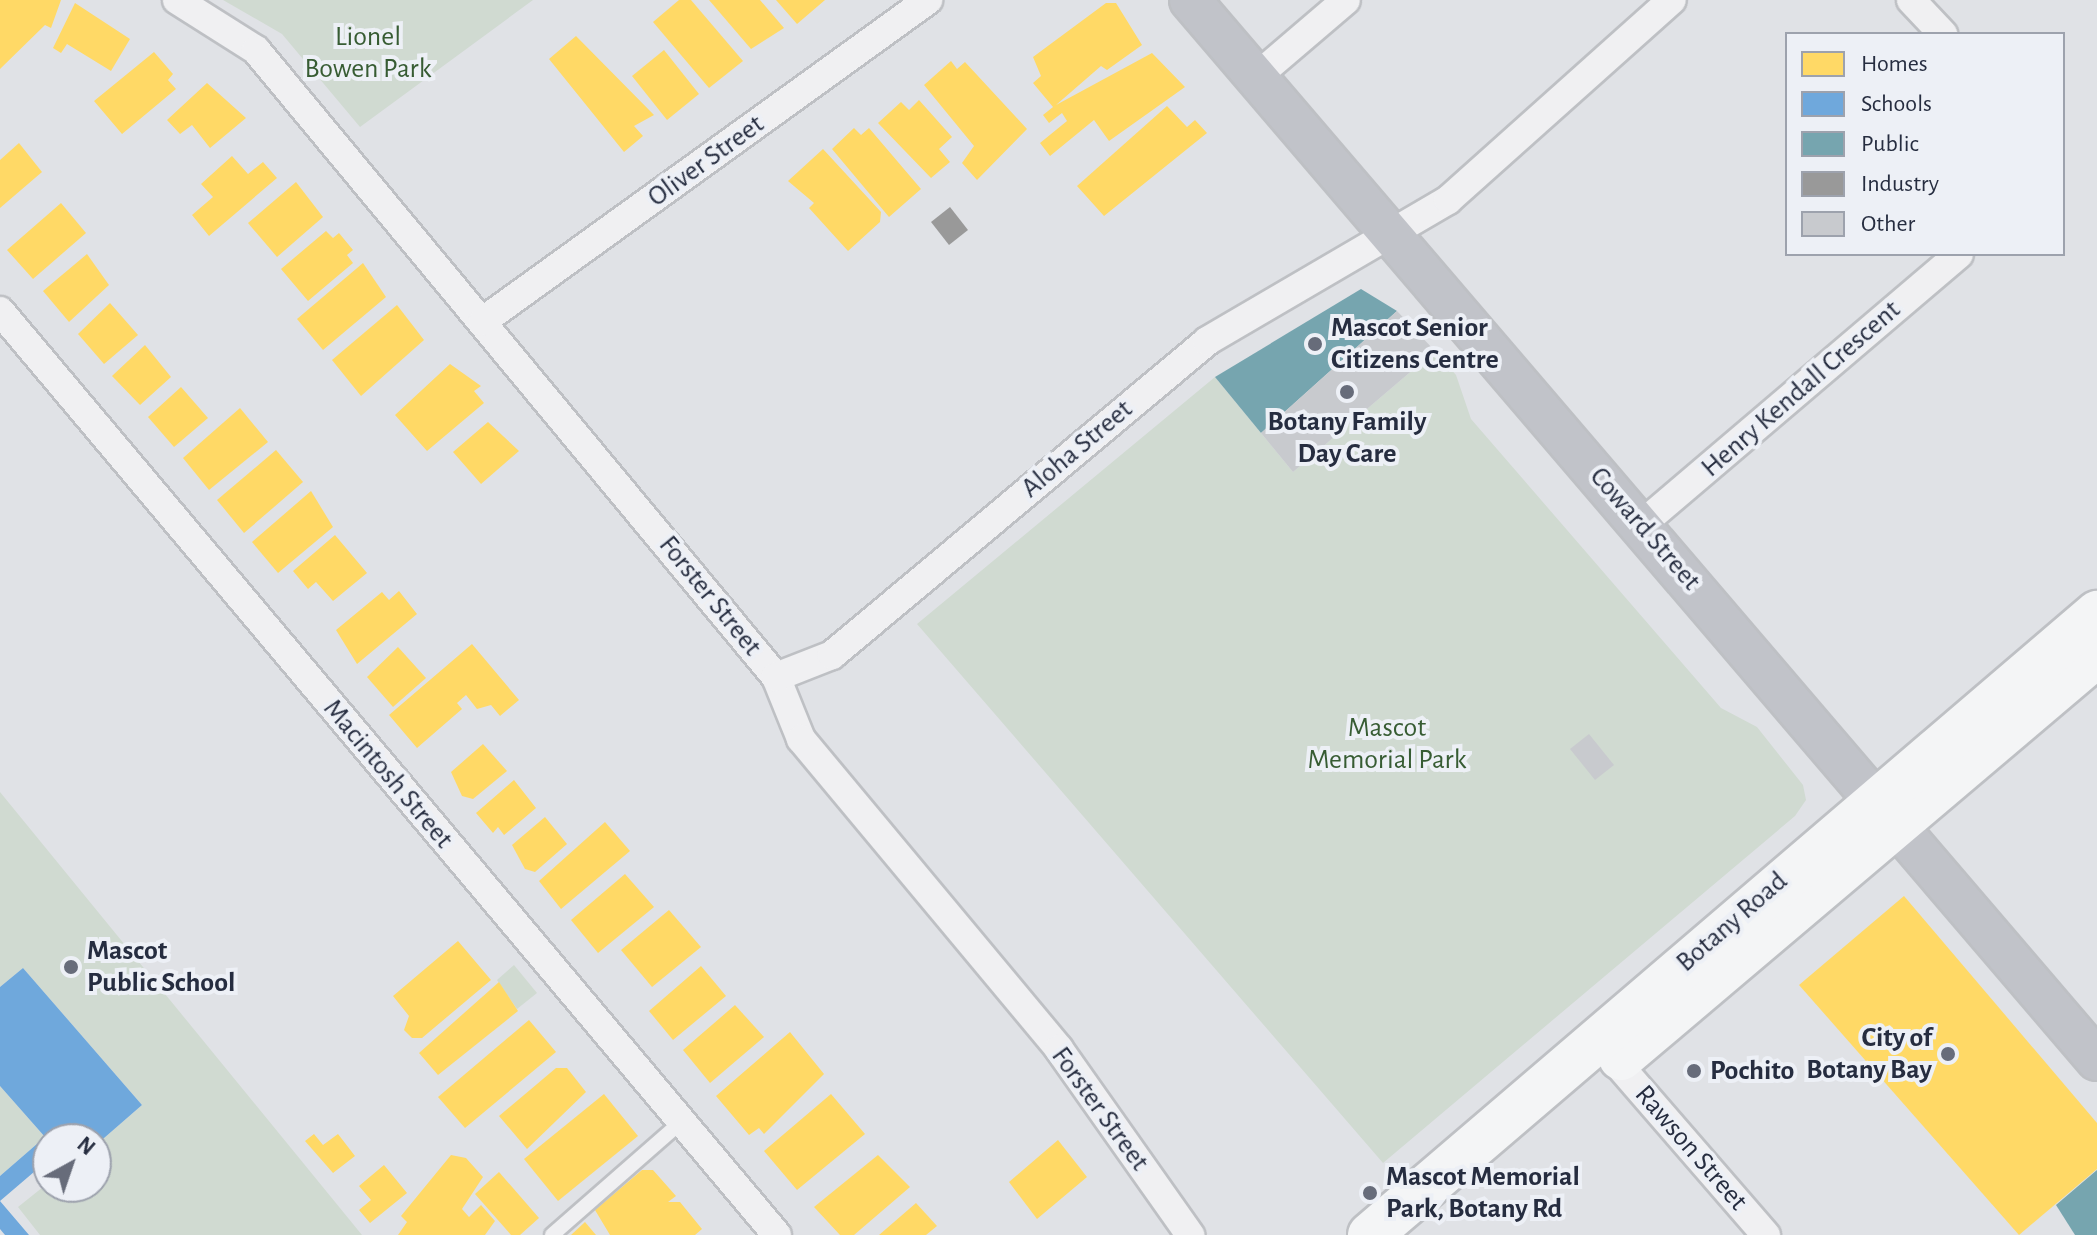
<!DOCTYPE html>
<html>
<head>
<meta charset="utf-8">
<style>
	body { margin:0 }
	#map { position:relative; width:2097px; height:1235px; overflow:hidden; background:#e0e2e6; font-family:"Alegreya Sans",sans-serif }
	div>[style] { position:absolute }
	.green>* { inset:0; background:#d0dad1 }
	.homes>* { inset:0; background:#ffd966 }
	.schools>* { inset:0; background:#6fa8dc }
	.public>* { inset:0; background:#76a5af }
	.industry>* { inset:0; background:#999 }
	.building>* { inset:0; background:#c8cace }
	.roads { filter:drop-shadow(2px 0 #bec0c4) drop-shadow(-2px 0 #bec0c4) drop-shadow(0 2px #bec0c4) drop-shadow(0 -2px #bec0c4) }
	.lane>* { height:14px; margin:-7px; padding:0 7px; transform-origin:7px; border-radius:7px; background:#f0f0f2 }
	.street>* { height:28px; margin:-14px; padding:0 14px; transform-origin:14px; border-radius:14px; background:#f0f0f2 }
	.secondary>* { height:40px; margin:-20px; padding:0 20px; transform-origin:20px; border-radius:20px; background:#c1c3c9 }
	.primary>* { height:44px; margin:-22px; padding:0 22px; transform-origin:22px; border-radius:22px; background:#f4f5f6 }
	.dots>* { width:22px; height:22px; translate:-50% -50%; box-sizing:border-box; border:4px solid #edf0f6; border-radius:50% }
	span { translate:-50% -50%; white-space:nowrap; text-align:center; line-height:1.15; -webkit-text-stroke:8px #edf0f6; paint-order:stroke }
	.park-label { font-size:28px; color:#375c33 }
	.street-label { font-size:28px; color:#262d40 }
	.poi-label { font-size:28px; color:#262d40; font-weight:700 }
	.left { translate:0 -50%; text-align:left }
	.right { translate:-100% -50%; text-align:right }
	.legend { position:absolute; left:1785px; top:32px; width:280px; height:224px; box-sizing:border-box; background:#edf0f6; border:2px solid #9da2ad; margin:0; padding:10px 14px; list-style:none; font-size:24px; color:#262d40 }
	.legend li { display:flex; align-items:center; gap:16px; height:40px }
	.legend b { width:40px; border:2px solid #9da2ad }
	.north { position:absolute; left:32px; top:1123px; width:80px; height:80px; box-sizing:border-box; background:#edf0f6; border:2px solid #9da2ad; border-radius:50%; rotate:40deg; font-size:22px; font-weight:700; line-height:32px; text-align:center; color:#262d40 }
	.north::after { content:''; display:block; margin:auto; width:28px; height:36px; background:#676c7a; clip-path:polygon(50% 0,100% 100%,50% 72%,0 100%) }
</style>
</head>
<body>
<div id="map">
	<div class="green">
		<div style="clip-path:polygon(223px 0,533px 0,360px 127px,282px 34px)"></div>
		<div style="clip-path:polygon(1435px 351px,1456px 375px,1471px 419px,1721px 708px,1757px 727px,1803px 785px,1806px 800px,1795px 816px,1383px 1163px,917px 624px,1215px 377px,1293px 472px)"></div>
		<div style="clip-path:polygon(0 792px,362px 1235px,40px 1235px,18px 1207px,48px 1183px,96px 1187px,96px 1145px,142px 1105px,23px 968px,0 987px)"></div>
		<div style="clip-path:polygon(514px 965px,537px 993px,517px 1009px,497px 980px)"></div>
		<div style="clip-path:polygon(0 1086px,45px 1137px,0 1176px)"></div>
	</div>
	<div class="homes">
		<div style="clip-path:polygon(0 0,61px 0,51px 28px,45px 25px,0 69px)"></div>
		<div style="clip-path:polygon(679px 0,691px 0,743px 61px,709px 88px,653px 22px)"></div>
		<div style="clip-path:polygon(709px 0,760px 0,784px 28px,751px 49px)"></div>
		<div style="clip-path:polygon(776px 0,825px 0,797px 24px)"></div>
		<div style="clip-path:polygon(75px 3px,130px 39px,111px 71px,67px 44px,61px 53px,53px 48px)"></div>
		<div style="clip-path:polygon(1106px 3px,1116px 3px,1142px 45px,1107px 70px,1101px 66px,1056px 105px,1152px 53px,1185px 87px,1109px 141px,1094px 120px,1050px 156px,1040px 143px,1067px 121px,1062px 113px,1049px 123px,1043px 115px,1053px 107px,1033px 83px,1041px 76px,1033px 57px)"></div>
		<div style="clip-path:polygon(576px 36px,654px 115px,634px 126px,643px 136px,624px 152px,549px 59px)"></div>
		<div style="clip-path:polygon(664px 50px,699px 94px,667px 120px,632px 76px)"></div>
		<div style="clip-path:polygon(154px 52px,173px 74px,168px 80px,176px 89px,122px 134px,94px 101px)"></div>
		<div style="clip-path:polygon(951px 61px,957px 69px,965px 62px,1027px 129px,977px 180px,962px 163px,974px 146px,924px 85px)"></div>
		<div style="clip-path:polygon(207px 83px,246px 118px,210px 148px,192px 125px,180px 134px,167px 120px)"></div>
		<div style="clip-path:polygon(919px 100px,952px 137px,939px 149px,950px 162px,931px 178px,878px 123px,901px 102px,909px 110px)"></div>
		<div style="clip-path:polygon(1167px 106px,1187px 127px,1195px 120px,1207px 133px,1104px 216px,1077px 186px)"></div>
		<div style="clip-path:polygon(854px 128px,861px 135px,869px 128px,921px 189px,889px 217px,832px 149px)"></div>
		<div style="clip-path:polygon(19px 143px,42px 172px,0 208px,0 160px)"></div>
		<div style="clip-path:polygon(823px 149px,881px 212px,880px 222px,848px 251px,809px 208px,814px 203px,788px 181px)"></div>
		<div style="clip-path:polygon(232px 156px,248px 174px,263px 162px,277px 178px,209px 236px,192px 215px,213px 197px,201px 184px)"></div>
		<div style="clip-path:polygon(296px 182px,323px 217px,277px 257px,248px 223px)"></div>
		<div style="clip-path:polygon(61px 203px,86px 233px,33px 279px,7px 250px)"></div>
		<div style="clip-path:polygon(326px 231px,333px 238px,339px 233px,353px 250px,347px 255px,353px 263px,308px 301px,281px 269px)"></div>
		<div style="clip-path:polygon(87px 254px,109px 285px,69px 322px,43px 291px)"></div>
		<div style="clip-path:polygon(363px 263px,386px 297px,323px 350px,297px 319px)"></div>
		<div style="clip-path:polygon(110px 303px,138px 335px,104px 364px,78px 334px)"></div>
		<div style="clip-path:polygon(397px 305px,424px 340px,361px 396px,332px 360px)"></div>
		<div style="clip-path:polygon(145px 345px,171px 377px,140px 405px,112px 376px)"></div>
		<div style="clip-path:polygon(450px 364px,481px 386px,474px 391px,484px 403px,427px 451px,395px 415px)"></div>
		<div style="clip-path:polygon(181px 387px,208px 418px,174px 447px,148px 417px)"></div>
		<div style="clip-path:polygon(240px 408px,268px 442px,209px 490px,183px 458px)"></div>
		<div style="clip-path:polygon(488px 422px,519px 451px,481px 484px,453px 452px)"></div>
		<div style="clip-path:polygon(276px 450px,303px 482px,244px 533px,217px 500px)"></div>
		<div style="clip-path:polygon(311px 491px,333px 527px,278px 573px,252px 542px)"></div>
		<div style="clip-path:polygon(335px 535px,367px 573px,333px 601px,316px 582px,308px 589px,293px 571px)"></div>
		<div style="clip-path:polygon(399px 591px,417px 614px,357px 664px,336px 630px,382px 592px,389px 600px)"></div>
		<div style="clip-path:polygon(472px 644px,519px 700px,500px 716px,491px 705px,477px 709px,466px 695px,457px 703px,462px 709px,417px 748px,389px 715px)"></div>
		<div style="clip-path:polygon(398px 647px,426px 678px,393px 707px,367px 677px)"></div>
		<div style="clip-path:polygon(483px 744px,507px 771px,473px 799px,462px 796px,451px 772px)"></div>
		<div style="clip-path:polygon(514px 780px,536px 808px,504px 835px,498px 827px,493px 833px,476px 813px)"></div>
		<div style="clip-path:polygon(545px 817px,567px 844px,535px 872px,525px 869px,512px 845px)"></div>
		<div style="clip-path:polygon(605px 822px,630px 851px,561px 909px,539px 881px)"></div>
		<div style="clip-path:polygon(625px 874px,654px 907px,598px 953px,571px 920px)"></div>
		<div style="clip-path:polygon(1904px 896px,2097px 1123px,2097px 1169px,2019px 1235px,1799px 985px)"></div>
		<div style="clip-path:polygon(669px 910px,701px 947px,652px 987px,621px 950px)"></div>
		<div style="clip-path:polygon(458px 941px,491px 980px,422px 1038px,412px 1038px,404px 1030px,409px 1016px,393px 996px)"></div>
		<div style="clip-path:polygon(701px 966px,726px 996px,673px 1040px,649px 1011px)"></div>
		<div style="clip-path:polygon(499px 982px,518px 1011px,438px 1075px,419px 1053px)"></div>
		<div style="clip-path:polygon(735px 1005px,764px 1037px,710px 1083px,683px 1050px)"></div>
		<div style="clip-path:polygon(529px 1020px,556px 1052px,465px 1128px,438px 1097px)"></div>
		<div style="clip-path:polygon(790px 1032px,824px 1074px,764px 1134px,759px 1128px,749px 1135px,716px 1096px)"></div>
		<div style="clip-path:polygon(556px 1068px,567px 1068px,586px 1092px,527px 1149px,499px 1116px)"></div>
		<div style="clip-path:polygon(604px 1094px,638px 1136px,558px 1201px,524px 1159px)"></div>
		<div style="clip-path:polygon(831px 1094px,865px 1134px,797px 1190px,764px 1151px)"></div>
		<div style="clip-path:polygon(314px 1134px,323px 1145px,338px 1134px,355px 1156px,333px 1173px,305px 1141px)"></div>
		<div style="clip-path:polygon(1058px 1140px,1087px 1177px,1037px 1219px,1009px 1182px)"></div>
		<div style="clip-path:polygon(451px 1155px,466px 1158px,483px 1177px,462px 1209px,469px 1217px,481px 1205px,495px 1221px,485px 1235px,398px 1235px,407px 1222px,401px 1216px)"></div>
		<div style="clip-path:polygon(878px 1155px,910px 1187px,854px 1235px,840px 1235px,814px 1207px)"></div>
		<div style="clip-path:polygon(384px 1165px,407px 1193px,370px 1223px,359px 1210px,371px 1200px,359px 1186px)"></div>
		<div style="clip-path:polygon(642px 1170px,653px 1170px,676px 1196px,668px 1202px,680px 1202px,702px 1229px,695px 1235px,610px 1235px,595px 1210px)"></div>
		<div style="clip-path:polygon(499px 1172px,539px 1218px,520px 1235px,511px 1235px,475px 1194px)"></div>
		<div style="clip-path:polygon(916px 1203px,937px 1226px,926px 1235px,879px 1235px)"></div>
		<div style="clip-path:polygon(585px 1222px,596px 1235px,571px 1235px)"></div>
	</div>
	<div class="schools">
		<div style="clip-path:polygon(23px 968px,142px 1105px,96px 1145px,96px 1139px,48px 1139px,48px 1160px,0 1201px,29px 1235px,5px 1235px,0 1229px,0 1176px,45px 1137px,0 1086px,0 987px)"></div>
	</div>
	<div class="public">
		<div style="clip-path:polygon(1361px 289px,1397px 311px,1261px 433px,1215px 377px)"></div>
		<div style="clip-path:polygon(2097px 1170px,2097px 1235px,2075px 1235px,2056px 1205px)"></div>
	</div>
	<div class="industry">
		<div style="clip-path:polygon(950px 207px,968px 230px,949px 245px,931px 222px)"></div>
	</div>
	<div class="building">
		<div style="clip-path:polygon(1397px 311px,1435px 351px,1293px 472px,1261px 433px)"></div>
		<div style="clip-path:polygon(1589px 734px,1614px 765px,1595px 780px,1570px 749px)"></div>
	</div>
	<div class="roads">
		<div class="lane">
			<div style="left:552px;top:1235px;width:171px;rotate:-41.2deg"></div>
		</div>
		<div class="street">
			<div style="left:177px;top:0;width:93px;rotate:32.3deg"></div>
			<div style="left:256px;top:50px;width:815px;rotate:50.33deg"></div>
			<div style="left:776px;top:677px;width:67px;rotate:68deg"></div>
			<div style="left:801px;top:739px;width:403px;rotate:50.2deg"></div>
			<div style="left:1059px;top:1049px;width:228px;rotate:54.8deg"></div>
			<div style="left:1911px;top:0;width:47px;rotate:46.7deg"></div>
			<div style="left:1256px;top:77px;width:118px;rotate:-40.5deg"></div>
			<div style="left:0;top:311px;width:1207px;rotate:49.94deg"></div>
			<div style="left:483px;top:321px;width:549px;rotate:-35.8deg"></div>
			<div style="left:1642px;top:524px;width:416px;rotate:-40.4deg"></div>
			<div style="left:776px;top:677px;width:60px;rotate:-21.4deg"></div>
			<div style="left:832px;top:655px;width:489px;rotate:-39.9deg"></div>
			<div style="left:1207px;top:341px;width:279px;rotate:-30.3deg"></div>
			<div style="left:1448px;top:200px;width:300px;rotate:-41.8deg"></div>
			<div style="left:1616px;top:1062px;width:229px;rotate:49.1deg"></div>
		</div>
		<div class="secondary">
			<div style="left:1190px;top:0;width:1395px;rotate:49.45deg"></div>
		</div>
		<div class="primary">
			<div style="left:1621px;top:1058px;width:624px;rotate:-40.25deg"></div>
			<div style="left:1370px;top:1235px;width:957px;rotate:-40.55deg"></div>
		</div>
	</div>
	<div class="dots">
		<div style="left:1315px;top:344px;background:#676c7a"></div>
		<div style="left:1347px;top:392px;background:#676c7a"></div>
		<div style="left:71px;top:967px;background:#676c7a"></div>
		<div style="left:1948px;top:1054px;background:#676c7a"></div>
		<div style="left:1694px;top:1071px;background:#676c7a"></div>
		<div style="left:1370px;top:1193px;background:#676c7a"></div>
	</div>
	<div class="park-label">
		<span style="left:368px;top:53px">Lionel<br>Bowen Park</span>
		<span style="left:1387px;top:744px">Mascot<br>Memorial Park</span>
	</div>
	<div class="street-label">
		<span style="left:706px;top:161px;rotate:-36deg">Oliver Street</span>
		<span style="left:1801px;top:389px;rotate:-41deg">Henry Kendall Crescent</span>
		<span style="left:1077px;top:449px;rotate:-40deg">Aloha Street</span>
		<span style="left:1645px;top:529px;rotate:49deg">Coward Street</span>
		<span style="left:710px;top:596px;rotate:51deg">Forster Street</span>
		<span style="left:388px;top:774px;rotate:50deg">Macintosh Street</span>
		<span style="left:1732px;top:922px;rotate:-41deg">Botany Road</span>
		<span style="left:1100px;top:1109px;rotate:54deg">Forster Street</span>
		<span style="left:1691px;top:1148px;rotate:49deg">Rawson Street</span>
	</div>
	<div class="poi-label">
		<span class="left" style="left:1331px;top:344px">Mascot Senior<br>Citizens Centre</span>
		<span style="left:1347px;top:438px">Botany Family<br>Day Care</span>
		<span class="left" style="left:87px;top:967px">Mascot<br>Public School</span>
		<span class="right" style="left:1932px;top:1054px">City of<br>Botany Bay</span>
		<span class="left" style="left:1710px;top:1071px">Pochito</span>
		<span class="left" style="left:1386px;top:1193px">Mascot Memorial<br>Park, Botany Rd</span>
	</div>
	<ul class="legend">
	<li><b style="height:22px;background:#ffd966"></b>Homes</li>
	<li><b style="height:22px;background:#6fa8dc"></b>Schools</li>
	<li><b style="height:22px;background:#76a5af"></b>Public</li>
	<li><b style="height:22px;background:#999"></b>Industry</li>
	<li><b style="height:22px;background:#c8cace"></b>Other</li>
	</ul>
	<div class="north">N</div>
</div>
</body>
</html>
